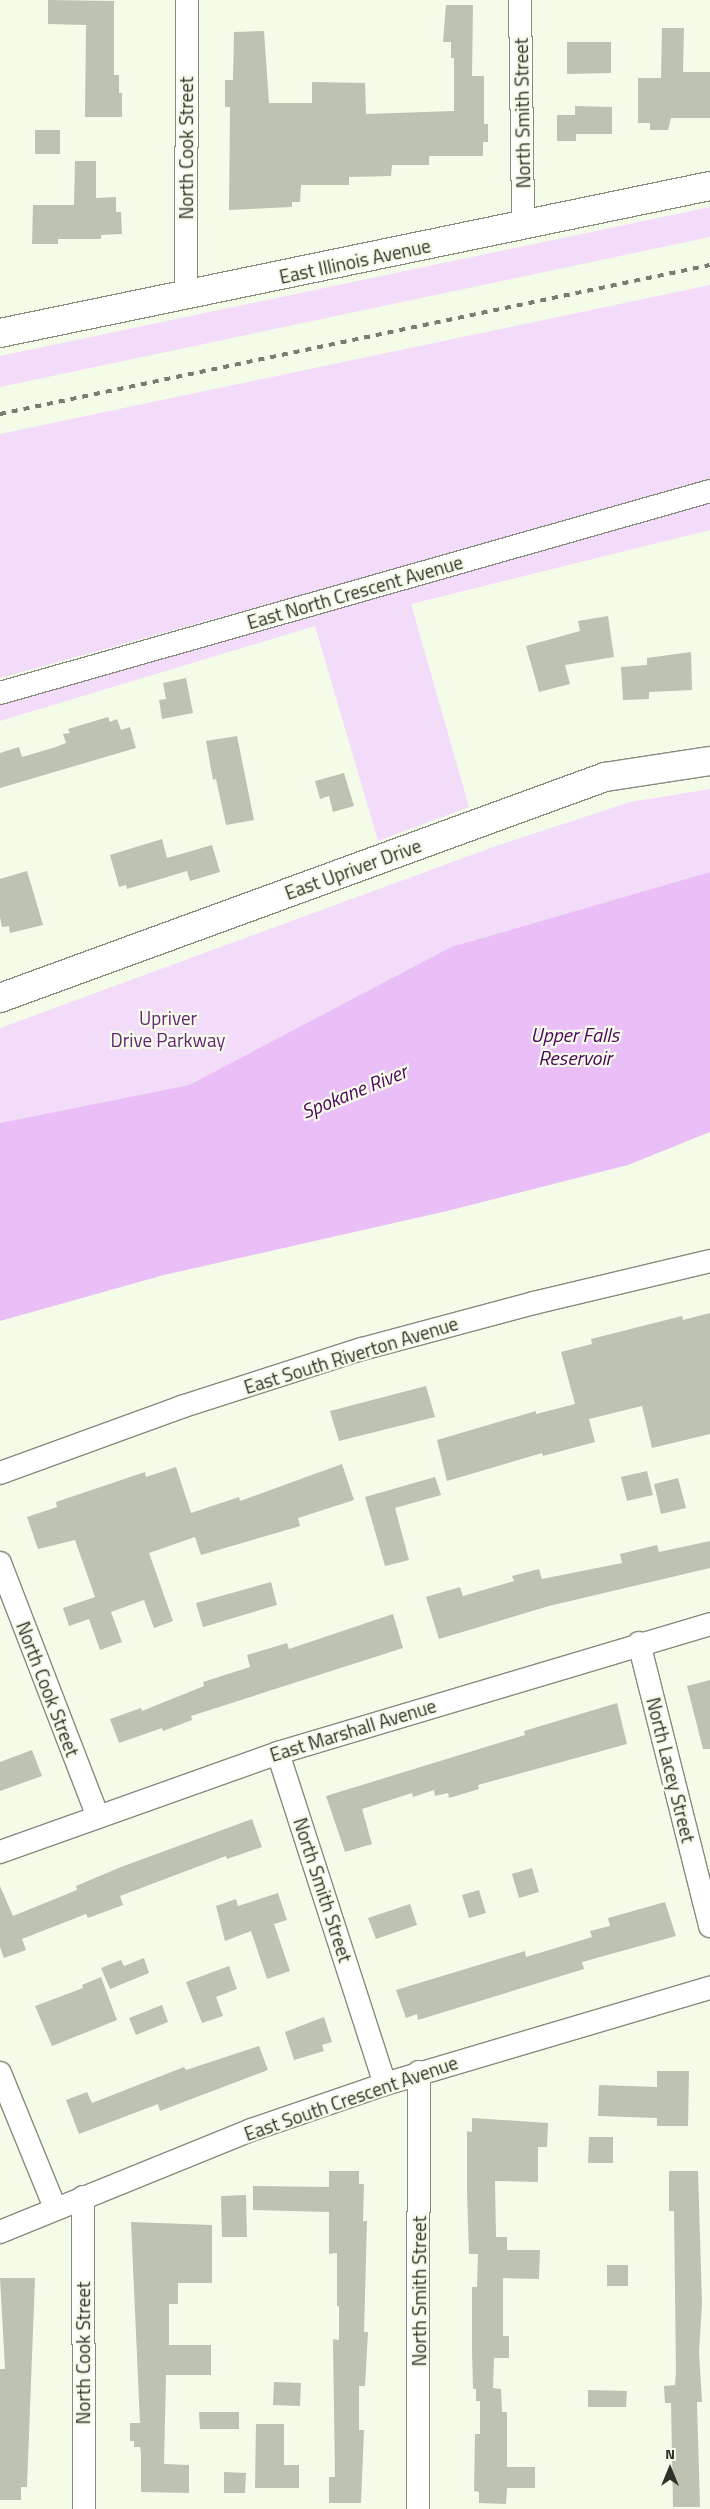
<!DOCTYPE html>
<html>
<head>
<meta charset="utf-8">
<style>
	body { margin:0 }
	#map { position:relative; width:710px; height:2509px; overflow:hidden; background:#f5fbe9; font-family:"Titillium Web",sans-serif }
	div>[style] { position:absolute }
	.green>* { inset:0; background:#f2dcfa }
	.water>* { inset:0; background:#eabef7 }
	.building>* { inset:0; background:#bdc2b2 }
	.roads { filter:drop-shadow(1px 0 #868b7c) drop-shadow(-1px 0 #868b7c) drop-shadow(0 1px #868b7c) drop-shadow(0 -1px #868b7c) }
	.street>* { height:22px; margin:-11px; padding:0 11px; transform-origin:11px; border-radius:11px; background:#fff }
	.secondary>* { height:28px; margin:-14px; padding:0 14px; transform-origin:14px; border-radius:14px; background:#fff }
	.rail>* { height:4px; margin-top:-2px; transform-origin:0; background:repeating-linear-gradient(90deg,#787c71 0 6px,transparent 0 12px) }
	span { translate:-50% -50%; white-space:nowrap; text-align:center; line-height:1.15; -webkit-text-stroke:4.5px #f5fbe9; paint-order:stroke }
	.street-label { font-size:19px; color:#2e3029 }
	.park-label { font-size:19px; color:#662678 }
	.water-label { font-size:20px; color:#4c045d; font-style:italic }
	.north { position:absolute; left:645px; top:2444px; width:50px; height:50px; -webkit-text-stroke:4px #f5fbe9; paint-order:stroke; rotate:0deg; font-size:14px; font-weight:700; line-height:20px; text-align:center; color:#2e3029 }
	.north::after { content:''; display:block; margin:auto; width:18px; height:22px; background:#2e3029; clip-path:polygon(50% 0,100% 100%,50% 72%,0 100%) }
</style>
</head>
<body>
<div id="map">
	<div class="green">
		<div style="clip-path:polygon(710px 207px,710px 237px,0 387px,0 356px)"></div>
		<div style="clip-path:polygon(710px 285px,710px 482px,0 678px,0 434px)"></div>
		<div style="clip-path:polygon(710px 500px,710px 530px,411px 604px,469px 807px,378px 841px,315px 626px,0 721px,0 702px)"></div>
		<div style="clip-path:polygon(710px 789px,710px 872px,451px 947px,189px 1085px,0 1123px,0 1028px,496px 846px,630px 802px)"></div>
	</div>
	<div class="water">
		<div style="clip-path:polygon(710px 872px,710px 1132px,628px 1165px,447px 1211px,164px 1275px,0 1321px,0 1123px,189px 1085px,451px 947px)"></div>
	</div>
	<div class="building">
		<div style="clip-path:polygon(48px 0,114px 1px,114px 75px,119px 75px,119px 93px,122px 93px,122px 117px,85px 117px,86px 25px,48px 24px)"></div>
		<div style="clip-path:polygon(446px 5px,473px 5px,472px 76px,484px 76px,484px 124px,488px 124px,488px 142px,483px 142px,483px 156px,429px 156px,429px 165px,392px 165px,391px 176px,349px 177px,349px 185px,301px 185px,300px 202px,292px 202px,292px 207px,229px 210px,230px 107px,225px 107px,225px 80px,233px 80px,234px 32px,264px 31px,269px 103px,312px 103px,312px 82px,365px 83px,366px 114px,454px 111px,454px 58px,451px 58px,451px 42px,443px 42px)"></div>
		<div style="clip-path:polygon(662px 28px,684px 28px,683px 72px,710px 72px,710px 118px,671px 118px,668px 130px,650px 130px,650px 123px,638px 123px,638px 78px,661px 78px)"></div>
		<div style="clip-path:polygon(567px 42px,611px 42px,611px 73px,567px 74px)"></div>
		<div style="clip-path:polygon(575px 106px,612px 107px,612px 134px,576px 134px,576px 141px,557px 141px,557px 115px,575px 115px)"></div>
		<div style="clip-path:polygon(35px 130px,60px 130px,60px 154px,35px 154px)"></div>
		<div style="clip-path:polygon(75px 161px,96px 161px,96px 198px,116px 197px,116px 212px,121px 212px,122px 234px,101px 235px,101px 239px,58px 239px,58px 244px,32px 244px,33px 205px,74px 205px)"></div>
		<div style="clip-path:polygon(608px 616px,614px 657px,565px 665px,570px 684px,539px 692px,526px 646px,580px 631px,578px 621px)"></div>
		<div style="clip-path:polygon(691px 652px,692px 690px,649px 692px,649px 699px,623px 700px,621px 667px,647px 665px,647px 658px)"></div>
		<div style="clip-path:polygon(186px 678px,193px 713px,162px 719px,159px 700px,166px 699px,163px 683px)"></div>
		<div style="clip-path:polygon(108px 717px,110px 722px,117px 719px,121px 730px,130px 727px,136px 748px,0 788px,0 753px,19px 747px,22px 757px,56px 747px,66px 743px,63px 734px,70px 733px,68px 729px)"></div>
		<div style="clip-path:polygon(237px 736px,254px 820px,226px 825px,216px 779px,213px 780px,206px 741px)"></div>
		<div style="clip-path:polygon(344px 773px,354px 806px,333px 812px,329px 796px,320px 799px,315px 781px)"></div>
		<div style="clip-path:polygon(162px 839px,167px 858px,212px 845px,220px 872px,190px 881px,187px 871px,127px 889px,126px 885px,119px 887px,110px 855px)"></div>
		<div style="clip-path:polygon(27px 871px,43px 925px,10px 933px,9px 926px,2px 927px,0 917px,0 879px)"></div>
		<div style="clip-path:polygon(710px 1313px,710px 1434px,652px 1448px,642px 1406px,589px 1419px,595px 1442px,543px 1456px,542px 1453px,447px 1481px,437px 1440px,536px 1411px,536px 1414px,575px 1404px,561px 1352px,592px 1344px,591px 1339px,682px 1316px,683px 1320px)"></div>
		<div style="clip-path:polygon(426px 1386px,435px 1417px,339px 1441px,330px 1411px)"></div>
		<div style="clip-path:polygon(342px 1464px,354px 1500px,298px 1518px,300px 1526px,201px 1555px,195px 1537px,149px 1553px,173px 1621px,154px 1628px,144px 1600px,111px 1612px,122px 1642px,100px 1650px,89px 1619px,69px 1626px,63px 1608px,95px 1597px,75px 1540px,38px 1549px,27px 1517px,57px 1507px,56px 1502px,145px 1472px,146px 1477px,176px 1467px,191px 1513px,239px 1497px,240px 1501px)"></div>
		<div style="clip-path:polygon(647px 1471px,653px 1495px,627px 1501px,621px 1477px)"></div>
		<div style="clip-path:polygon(435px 1477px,441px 1495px,395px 1508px,409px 1560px,385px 1566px,365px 1497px)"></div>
		<div style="clip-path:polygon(678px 1478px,686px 1508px,661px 1514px,654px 1484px)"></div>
		<div style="clip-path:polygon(710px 1541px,710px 1568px,549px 1606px,439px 1639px,426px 1597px,460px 1587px,463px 1596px,514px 1581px,512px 1576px,539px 1569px,542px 1579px,622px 1563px,620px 1554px,657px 1545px,659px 1552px)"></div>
		<div style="clip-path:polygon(271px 1582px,277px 1605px,203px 1627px,196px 1603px)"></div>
		<div style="clip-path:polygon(393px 1614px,403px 1648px,191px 1716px,192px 1720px,163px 1731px,162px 1728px,119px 1743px,110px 1719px,141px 1708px,142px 1711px,204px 1686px,203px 1682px,250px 1667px,247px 1655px,287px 1643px,289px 1649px)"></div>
		<div style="clip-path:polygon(710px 1680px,710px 1749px,703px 1749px,687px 1686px)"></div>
		<div style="clip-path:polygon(617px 1703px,627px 1744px,478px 1785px,479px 1789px,449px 1798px,448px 1793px,435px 1796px,434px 1790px,413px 1797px,412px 1793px,362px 1809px,372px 1844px,345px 1852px,326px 1796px,525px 1735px,524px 1731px)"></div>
		<div style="clip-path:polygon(32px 1750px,42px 1776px,0 1791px,0 1762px)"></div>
		<div style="clip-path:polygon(252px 1819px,262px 1847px,227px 1859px,226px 1856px,120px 1896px,123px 1905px,88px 1918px,86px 1914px,22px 1939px,26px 1950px,4px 1958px,0 1947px,0 1886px,13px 1916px,77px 1890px,76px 1886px,121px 1867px)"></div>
		<div style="clip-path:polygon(532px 1868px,539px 1892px,519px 1898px,512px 1874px)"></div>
		<div style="clip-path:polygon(479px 1890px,486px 1913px,469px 1918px,462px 1895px)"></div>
		<div style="clip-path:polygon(278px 1893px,287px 1920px,274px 1924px,290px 1971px,267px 1979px,251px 1931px,225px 1941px,216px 1906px,236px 1899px,238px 1906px)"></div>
		<div style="clip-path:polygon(665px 1902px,676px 1936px,582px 1962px,584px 1969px,418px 2020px,417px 2014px,406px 2018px,396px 1990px,525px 1951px,526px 1957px,592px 1937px,590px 1931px,610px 1926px,608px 1918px)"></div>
		<div style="clip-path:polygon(410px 1904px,417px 1925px,376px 1939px,368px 1918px)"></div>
		<div style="clip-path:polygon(144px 1958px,149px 1973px,110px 1989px,101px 1968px,121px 1960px,124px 1966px)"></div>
		<div style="clip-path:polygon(229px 1966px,237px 1989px,216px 1997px,223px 2016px,202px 2023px,186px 1982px)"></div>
		<div style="clip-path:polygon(101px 1977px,117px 2020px,52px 2046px,35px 2006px,83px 1988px,82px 1985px)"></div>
		<div style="clip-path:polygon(162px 2005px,168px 2022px,136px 2035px,129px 2018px)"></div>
		<div style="clip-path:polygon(324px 2017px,332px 2042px,322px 2045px,324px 2051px,294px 2060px,285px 2032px)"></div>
		<div style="clip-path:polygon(259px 2046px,268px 2070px,160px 2111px,158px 2104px,79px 2134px,66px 2100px,87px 2092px,92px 2103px,184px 2067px,186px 2070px)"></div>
		<div style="clip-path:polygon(657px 2071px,689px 2071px,688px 2126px,657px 2126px,657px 2118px,598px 2116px,599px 2085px,657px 2087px)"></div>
		<div style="clip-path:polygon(472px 2118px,548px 2123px,547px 2147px,538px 2147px,538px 2182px,495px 2181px,496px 2237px,507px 2237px,507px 2250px,540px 2250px,539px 2279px,503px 2278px,503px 2336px,509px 2336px,509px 2358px,494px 2358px,493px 2388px,501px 2389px,502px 2412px,507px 2412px,507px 2467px,535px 2467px,535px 2488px,507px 2488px,506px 2504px,479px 2503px,479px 2492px,474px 2491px,475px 2434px,480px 2434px,480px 2401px,476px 2401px,476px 2389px,473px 2389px,472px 2351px,472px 2287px,477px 2287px,478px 2254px,469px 2254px,467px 2191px,467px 2131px,472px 2132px)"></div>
		<div style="clip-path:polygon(589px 2137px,613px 2137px,613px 2163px,588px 2163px)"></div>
		<div style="clip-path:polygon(329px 2171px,359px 2171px,359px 2184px,364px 2184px,363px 2221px,367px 2221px,364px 2332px,368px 2332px,365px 2386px,359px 2386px,359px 2430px,364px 2430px,361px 2503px,329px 2503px,329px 2477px,335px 2477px,333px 2339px,339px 2340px,339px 2306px,337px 2306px,337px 2253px,329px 2254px,329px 2212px,253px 2210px,253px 2186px,329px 2187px)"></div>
		<div style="clip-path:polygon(669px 2171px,698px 2171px,702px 2303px,699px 2352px,702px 2402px,697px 2402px,700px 2507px,673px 2507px,671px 2403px,665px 2403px,664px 2386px,675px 2385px,676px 2372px,674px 2211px,669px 2211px)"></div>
		<div style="clip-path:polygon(246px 2195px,247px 2237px,222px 2237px,221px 2196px)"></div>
		<div style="clip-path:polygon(131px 2222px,212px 2225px,212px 2283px,178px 2283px,178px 2304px,169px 2304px,169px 2345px,211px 2345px,211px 2375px,166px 2375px,164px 2464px,189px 2465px,189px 2493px,141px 2492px,141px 2453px,140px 2447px,134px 2447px,134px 2441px,130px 2441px,130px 2423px,140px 2423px)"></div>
		<div style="clip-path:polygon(607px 2265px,628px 2265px,628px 2286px,607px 2286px)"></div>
		<div style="clip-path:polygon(0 2278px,35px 2278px,27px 2487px,21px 2487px,21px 2500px,0 2500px,0 2369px,5px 2369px)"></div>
		<div style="clip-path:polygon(274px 2382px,301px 2383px,300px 2406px,273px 2405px)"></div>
		<div style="clip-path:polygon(588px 2390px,627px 2391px,626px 2407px,588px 2407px)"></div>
		<div style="clip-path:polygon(199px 2412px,239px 2412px,239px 2429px,200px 2429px)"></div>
		<div style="clip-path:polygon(256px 2424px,284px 2424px,284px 2465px,299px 2465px,299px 2488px,255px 2488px)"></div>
		<div style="clip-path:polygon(224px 2472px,246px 2473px,245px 2493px,224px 2493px)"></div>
	</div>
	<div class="roads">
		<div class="street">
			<div style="left:520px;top:0;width:226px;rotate:89.2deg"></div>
			<div style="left:186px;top:296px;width:296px;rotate:-89.8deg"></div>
			<div style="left:0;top:693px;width:738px;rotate:-15.88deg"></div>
			<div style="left:0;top:1473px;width:193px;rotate:-20deg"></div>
			<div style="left:181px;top:1407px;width:190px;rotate:-17.8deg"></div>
			<div style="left:362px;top:1349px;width:178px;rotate:-15deg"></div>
			<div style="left:534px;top:1303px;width:181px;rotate:-13.4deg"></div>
			<div style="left:0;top:1563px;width:270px;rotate:68.9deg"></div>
			<div style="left:639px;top:1643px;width:292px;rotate:75.9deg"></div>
			<div style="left:278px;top:1753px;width:348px;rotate:72.1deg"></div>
			<div style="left:0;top:1852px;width:295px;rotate:-19.6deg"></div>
			<div style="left:278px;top:1753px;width:451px;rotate:-16.6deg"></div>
			<div style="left:0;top:2073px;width:146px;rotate:67.8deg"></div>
			<div style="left:83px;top:2197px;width:312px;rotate:89.8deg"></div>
			<div style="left:0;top:2232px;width:271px;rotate:-22.1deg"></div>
			<div style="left:251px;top:2130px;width:142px;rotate:-18.9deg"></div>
			<div style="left:385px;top:2084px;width:339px;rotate:-16.5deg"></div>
			<div style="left:418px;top:2509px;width:437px;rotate:-89.9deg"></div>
		</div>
		<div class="secondary">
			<div style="left:0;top:333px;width:725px;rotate:-11.7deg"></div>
			<div style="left:0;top:998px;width:644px;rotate:-20.07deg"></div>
			<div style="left:605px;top:777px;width:106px;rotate:-8.7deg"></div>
		</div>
	</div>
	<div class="rail">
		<div style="left:0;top:414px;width:725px;rotate:-11.85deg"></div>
	</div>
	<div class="street-label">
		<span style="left:522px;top:113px;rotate:-91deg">North Smith Street</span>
		<span style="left:186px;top:148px;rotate:-90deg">North Cook Street</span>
		<span style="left:355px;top:261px;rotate:-12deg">East Illinois Avenue</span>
		<span style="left:355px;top:592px;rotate:-16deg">East North Crescent Avenue</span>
		<span style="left:353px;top:869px;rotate:-20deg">East Upriver Drive</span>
		<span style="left:351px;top:1355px;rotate:-17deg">East South Riverton Avenue</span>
		<span style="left:48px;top:1689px;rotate:69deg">North Cook Street</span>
		<span style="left:353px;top:1730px;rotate:-17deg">East Marshall Avenue</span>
		<span style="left:671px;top:1770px;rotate:76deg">North Lacey Street</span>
		<span style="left:323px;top:1890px;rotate:72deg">North Smith Street</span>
		<span style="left:351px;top:2098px;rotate:-19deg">East South Crescent Avenue</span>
		<span style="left:419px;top:2291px;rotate:-90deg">North Smith Street</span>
		<span style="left:83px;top:2353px;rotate:-90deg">North Cook Street</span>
	</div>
	<div class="park-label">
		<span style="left:168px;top:1029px">Upriver<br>Drive Parkway</span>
	</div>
	<div class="water-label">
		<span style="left:575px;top:1046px">Upper Falls<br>Reservoir</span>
		<span style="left:354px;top:1091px;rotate:-22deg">Spokane River</span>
	</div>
	<div class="north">N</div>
</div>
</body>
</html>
